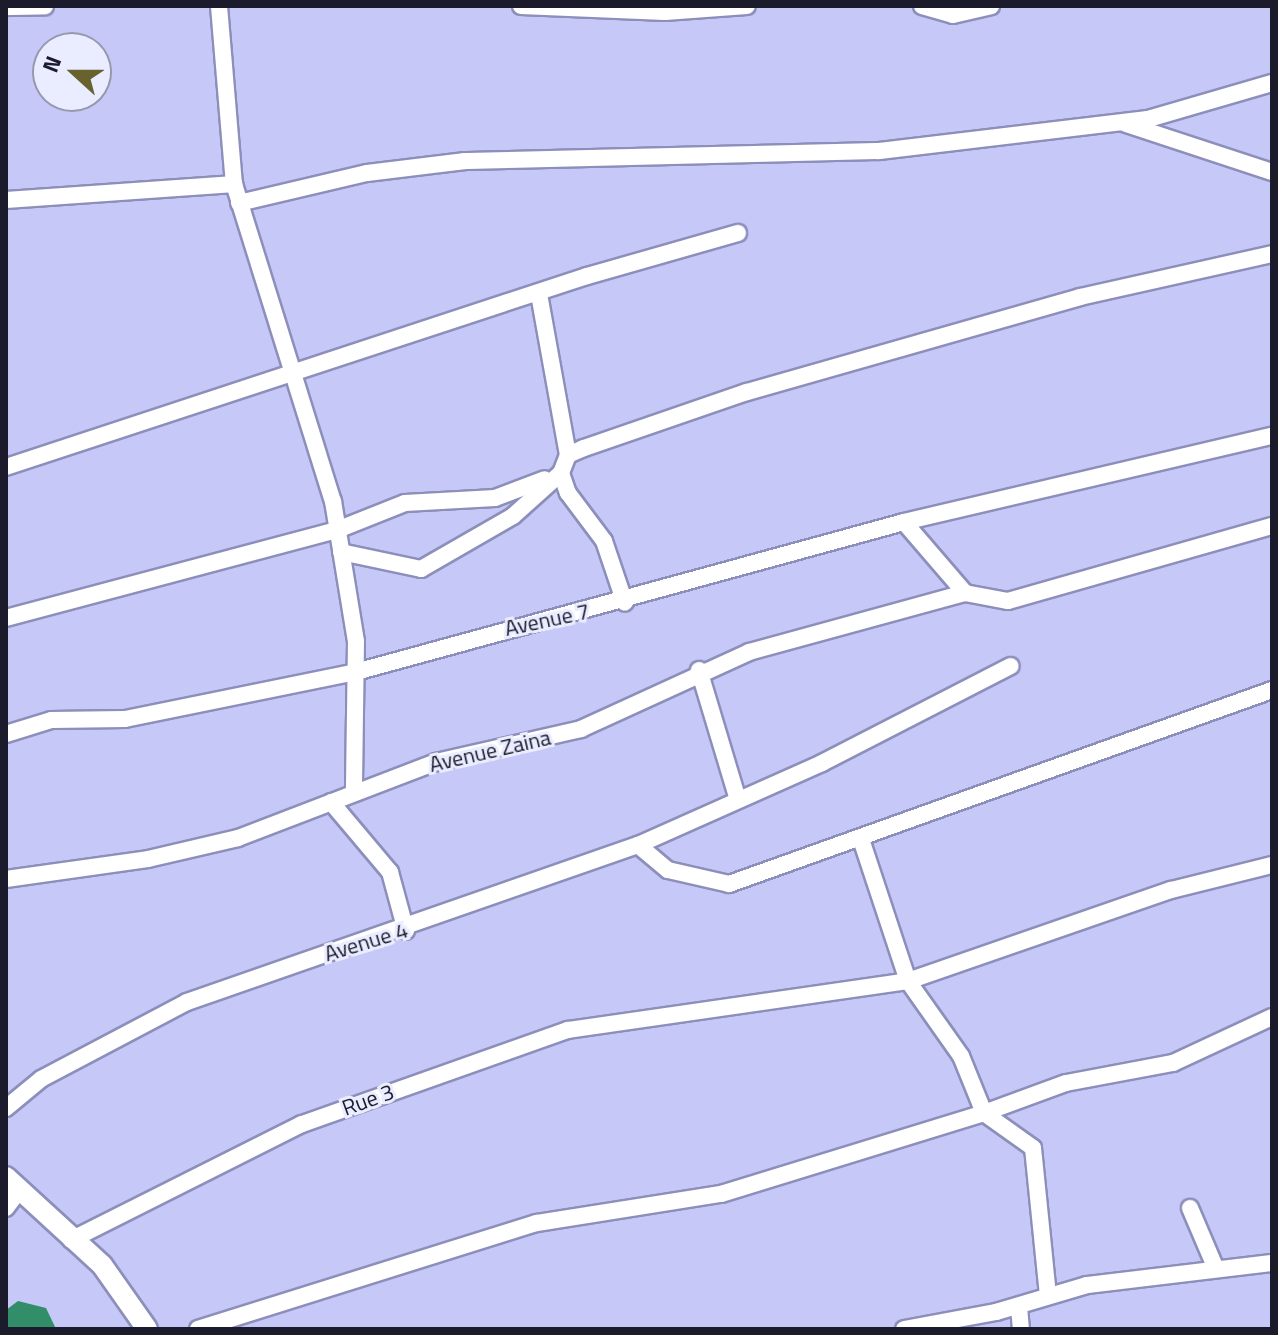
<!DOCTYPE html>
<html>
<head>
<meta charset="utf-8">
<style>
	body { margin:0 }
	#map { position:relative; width:1278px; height:1335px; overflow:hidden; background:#c6c8f7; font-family:"Titillium Web",sans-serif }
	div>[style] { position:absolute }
	.water>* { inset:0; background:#318e68 }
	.roads { filter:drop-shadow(2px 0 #8d8fbb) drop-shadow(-2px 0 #8d8fbb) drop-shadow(0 2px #8d8fbb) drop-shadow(0 -2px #8d8fbb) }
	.minor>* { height:16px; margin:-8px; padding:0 8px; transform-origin:8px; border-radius:8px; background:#fff }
	.tertiary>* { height:20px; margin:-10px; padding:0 10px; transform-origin:10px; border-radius:10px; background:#fff }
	span { translate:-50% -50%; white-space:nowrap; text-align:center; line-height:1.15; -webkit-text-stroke:6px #eaecff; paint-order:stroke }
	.street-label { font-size:22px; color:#1b1b2c }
	.frame { position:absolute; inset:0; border:8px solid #1b1b2c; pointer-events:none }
	.north { position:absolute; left:32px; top:32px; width:80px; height:80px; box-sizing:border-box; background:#eaecff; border:2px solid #9798ab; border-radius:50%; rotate:291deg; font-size:22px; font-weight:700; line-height:32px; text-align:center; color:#1b1b2c }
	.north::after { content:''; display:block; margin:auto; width:28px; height:36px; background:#68622f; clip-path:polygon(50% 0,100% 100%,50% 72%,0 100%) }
</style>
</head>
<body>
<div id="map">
	<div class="water">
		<div style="clip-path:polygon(18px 1301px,46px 1308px,56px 1329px,6px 1329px,6px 1310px)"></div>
	</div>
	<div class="roads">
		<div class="minor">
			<div style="left:219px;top:6px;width:179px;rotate:85.2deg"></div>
			<div style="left:234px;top:184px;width:332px;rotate:72.7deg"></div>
			<div style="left:333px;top:501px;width:142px;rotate:80.7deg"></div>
			<div style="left:356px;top:641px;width:152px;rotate:90.8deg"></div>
			<div style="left:521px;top:6px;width:144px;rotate:2.4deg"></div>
			<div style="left:665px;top:12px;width:82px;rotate:-4.2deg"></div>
			<div style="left:922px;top:6px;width:32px;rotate:16deg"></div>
			<div style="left:953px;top:15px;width:39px;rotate:-13deg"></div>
			<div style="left:6px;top:7px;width:39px;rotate:-1deg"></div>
			<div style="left:1126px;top:124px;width:154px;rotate:18.2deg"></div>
			<div style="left:6px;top:200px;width:229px;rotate:-4deg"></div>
			<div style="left:239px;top:203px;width:131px;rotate:-13.2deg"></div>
			<div style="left:367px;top:173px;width:99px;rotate:-7deg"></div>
			<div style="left:465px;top:161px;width:414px;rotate:-1.4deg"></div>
			<div style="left:879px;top:151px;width:271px;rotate:-6.8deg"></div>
			<div style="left:1148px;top:119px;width:129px;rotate:-16.2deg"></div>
			<div style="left:539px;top:294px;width:164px;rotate:79.8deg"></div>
			<div style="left:6px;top:467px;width:612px;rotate:-18.2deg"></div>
			<div style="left:587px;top:276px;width:157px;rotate:-15.9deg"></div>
			<div style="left:561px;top:473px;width:21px;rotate:71deg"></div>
			<div style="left:568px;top:493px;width:60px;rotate:53.1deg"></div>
			<div style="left:604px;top:541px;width:65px;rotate:71.3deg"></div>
			<div style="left:904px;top:522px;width:94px;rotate:49.3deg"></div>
			<div style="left:965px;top:593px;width:44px;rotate:10.5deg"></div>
			<div style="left:1008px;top:601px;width:274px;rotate:-15.9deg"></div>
			<div style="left:341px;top:552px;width:82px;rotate:12deg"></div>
			<div style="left:421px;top:569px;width:106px;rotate:-29.9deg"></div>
			<div style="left:513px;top:516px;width:64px;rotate:-41.9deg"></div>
			<div style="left:561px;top:473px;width:19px;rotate:-69deg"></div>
			<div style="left:568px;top:455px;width:17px;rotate:-24deg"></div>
			<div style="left:584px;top:448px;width:172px;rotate:-19deg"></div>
			<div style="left:747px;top:392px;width:346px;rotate:-15.9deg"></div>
			<div style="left:1080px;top:297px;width:197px;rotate:-12.6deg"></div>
			<div style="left:6px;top:618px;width:342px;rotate:-14.9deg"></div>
			<div style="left:337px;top:530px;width:73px;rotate:-21.7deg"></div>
			<div style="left:405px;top:503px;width:90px;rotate:-3.2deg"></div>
			<div style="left:495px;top:498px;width:53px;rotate:-20.8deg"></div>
			<div style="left:699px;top:670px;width:133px;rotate:73.3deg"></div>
			<div style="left:6px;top:734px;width:47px;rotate:-17.3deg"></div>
			<div style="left:51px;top:720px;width:74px;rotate:-0.8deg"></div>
			<div style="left:125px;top:719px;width:232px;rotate:-11.5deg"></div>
			<div style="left:352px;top:673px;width:572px;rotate:-15.3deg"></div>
			<div style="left:904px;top:522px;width:378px;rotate:-13.2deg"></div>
			<div style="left:331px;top:802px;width:92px;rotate:49.9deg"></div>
			<div style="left:390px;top:872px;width:61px;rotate:74.8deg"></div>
			<div style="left:861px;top:839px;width:150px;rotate:71.7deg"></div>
			<div style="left:908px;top:981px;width:92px;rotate:54.8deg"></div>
			<div style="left:961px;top:1056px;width:61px;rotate:68deg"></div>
			<div style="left:984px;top:1113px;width:87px;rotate:-20.1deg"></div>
			<div style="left:1066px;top:1083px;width:109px;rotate:-10.6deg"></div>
			<div style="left:1173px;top:1063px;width:109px;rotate:-24.9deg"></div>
			<div style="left:638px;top:845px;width:39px;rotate:40deg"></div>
			<div style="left:668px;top:870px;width:63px;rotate:12.9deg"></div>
			<div style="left:729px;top:884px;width:577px;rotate:-19.66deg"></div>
			<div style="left:6px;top:879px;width:143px;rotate:-8deg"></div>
			<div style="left:148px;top:859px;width:92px;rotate:-13.1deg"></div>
			<div style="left:238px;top:838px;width:212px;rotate:-21deg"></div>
			<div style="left:436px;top:762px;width:149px;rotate:-12.8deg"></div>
			<div style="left:581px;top:729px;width:185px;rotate:-24.6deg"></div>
			<div style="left:749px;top:652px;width:224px;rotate:-15.3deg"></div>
			<div style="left:6px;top:1108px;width:45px;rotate:-39.6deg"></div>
			<div style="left:41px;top:1079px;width:165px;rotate:-27.8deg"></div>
			<div style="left:187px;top:1002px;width:478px;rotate:-19.2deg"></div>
			<div style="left:638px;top:845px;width:201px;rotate:-24deg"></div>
			<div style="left:822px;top:763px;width:212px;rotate:-27.2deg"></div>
			<div style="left:6px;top:1208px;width:21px;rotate:-53deg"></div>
			<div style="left:1190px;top:1208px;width:66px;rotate:66.9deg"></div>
			<div style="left:71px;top:1240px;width:258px;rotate:-26.7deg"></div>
			<div style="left:302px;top:1124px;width:282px;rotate:-19.5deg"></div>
			<div style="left:568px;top:1030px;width:344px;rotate:-8.2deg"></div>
			<div style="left:908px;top:981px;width:278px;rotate:-19.1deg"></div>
			<div style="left:1171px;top:890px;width:104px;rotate:-13.9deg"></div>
			<div style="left:1019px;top:1307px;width:22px;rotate:85deg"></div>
			<div style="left:198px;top:1329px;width:355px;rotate:-17.4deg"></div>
			<div style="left:537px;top:1223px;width:186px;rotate:-9deg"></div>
			<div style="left:721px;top:1194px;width:275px;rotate:-17.1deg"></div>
			<div style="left:984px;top:1113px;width:60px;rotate:35.5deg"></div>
			<div style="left:1033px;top:1148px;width:148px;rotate:84.2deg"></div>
			<div style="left:904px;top:1329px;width:94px;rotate:-10.5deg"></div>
			<div style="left:996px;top:1312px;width:95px;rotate:-16.5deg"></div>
			<div style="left:1087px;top:1285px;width:186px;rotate:-6.8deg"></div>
		</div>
		<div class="tertiary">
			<div style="left:6px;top:1177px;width:130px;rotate:42.5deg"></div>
			<div style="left:102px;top:1265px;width:78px;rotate:54.9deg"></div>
		</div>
	</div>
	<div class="street-label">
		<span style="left:547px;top:620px;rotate:-12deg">Avenue 7</span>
		<span style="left:490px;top:751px;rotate:-13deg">Avenue Zaina</span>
		<span style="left:366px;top:942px;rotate:-17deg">Avenue 4</span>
		<span style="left:368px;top:1100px;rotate:-20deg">Rue 3</span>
	</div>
	<div class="frame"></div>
	<div class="north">N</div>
</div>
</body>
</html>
